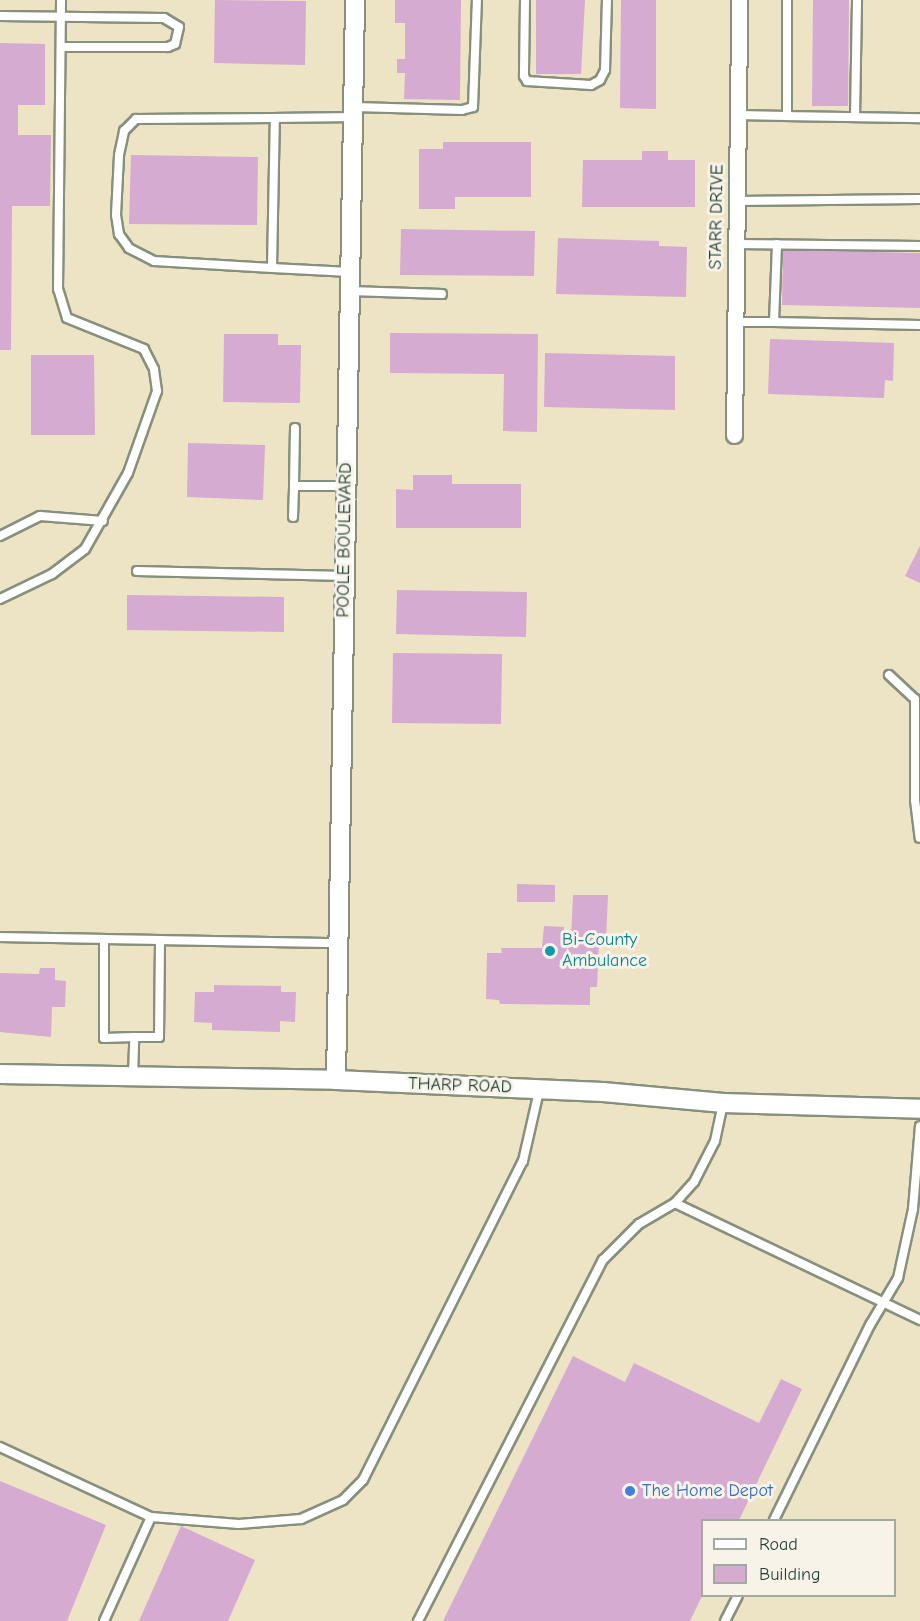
<!DOCTYPE html>
<html>
<head>
<meta charset="utf-8">
<style>
	body { margin:0 }
	#map { position:relative; width:920px; height:1621px; overflow:hidden; background:#ede3c5; font-family:"Comic Neue",sans-serif }
	div>[style] { position:absolute }
	.building>* { inset:0; background:#d6abd2 }
	.roads { filter:drop-shadow(2px 0 #86907c) drop-shadow(-2px 0 #86907c) drop-shadow(0 2px #86907c) drop-shadow(0 -2px #86907c) }
	.service>* { height:8px; margin:-4px; padding:0 4px; transform-origin:4px; border-radius:4px; background:#fff }
	.minor>* { height:15px; margin:-7.5px; padding:0 7.5px; transform-origin:7.5px; border-radius:7.5px; background:#fff }
	.tertiary>* { height:18px; margin:-9px; padding:0 9px; transform-origin:9px; border-radius:9px; background:#fff }
	.dots>* { width:16px; height:16px; translate:-50% -50%; box-sizing:border-box; border:3px solid #f7f3e8; border-radius:50% }
	span { translate:-50% -50%; white-space:nowrap; text-align:center; line-height:1.15; -webkit-text-stroke:6px #f7f3e8; paint-order:stroke }
	.street-label { font-size:18px; color:#1f3d34 }
	.culture-label { font-size:18px; color:#0d838f }
	.left { translate:0 -50%; text-align:left }
	.shop-label { font-size:18px; color:#366cbe }
	.legend { position:absolute; left:701px; top:1519px; width:195px; height:78px; box-sizing:border-box; background:#f7f3e8; border:2px solid #a1aaa0; margin:0; padding:8px 10px; list-style:none; font-size:18px; color:#1f3d34 }
	.legend li { display:flex; align-items:center; gap:12px; height:30px }
	.legend b { width:30px; border:2px solid #a1aaa0 }
</style>
</head>
<body>
<div id="map">
	<div class="building">
		<div style="clip-path:polygon(215px 0,306px 1px,305px 65px,214px 63px)"></div>
		<div style="clip-path:polygon(395px 0,461px 0,460px 100px,404px 99px,405px 73px,397px 73px,397px 59px,405px 59px,405px 23px,395px 23px)"></div>
		<div style="clip-path:polygon(536px 0,585px 0,581px 74px,536px 74px)"></div>
		<div style="clip-path:polygon(621px 0,656px 0,656px 109px,620px 108px)"></div>
		<div style="clip-path:polygon(813px 0,849px 0,848px 106px,812px 106px)"></div>
		<div style="clip-path:polygon(0 43px,45px 44px,45px 105px,18px 105px,18px 135px,51px 135px,50px 206px,12px 206px,11px 350px,0 350px)"></div>
		<div style="clip-path:polygon(443px 142px,531px 142px,531px 197px,455px 197px,455px 209px,419px 209px,419px 149px,443px 149px)"></div>
		<div style="clip-path:polygon(642px 151px,668px 151px,668px 160px,695px 160px,695px 207px,582px 207px,583px 160px,642px 160px)"></div>
		<div style="clip-path:polygon(131px 155px,258px 157px,257px 225px,129px 224px)"></div>
		<div style="clip-path:polygon(401px 229px,535px 231px,534px 276px,400px 275px)"></div>
		<div style="clip-path:polygon(558px 238px,659px 241px,659px 246px,687px 247px,686px 297px,556px 294px)"></div>
		<div style="clip-path:polygon(783px 250px,920px 253px,920px 308px,782px 305px)"></div>
		<div style="clip-path:polygon(390px 333px,538px 334px,537px 432px,503px 431px,504px 374px,390px 373px)"></div>
		<div style="clip-path:polygon(224px 334px,278px 334px,278px 345px,301px 345px,300px 403px,223px 402px)"></div>
		<div style="clip-path:polygon(770px 339px,894px 343px,893px 381px,885px 380px,884px 398px,768px 394px)"></div>
		<div style="clip-path:polygon(545px 353px,675px 356px,675px 410px,544px 407px)"></div>
		<div style="clip-path:polygon(31px 355px,94px 355px,95px 435px,31px 435px)"></div>
		<div style="clip-path:polygon(188px 443px,265px 445px,263px 500px,187px 497px)"></div>
		<div style="clip-path:polygon(413px 475px,452px 475px,452px 484px,521px 484px,521px 528px,396px 528px,396px 489px,413px 490px)"></div>
		<div style="clip-path:polygon(920px 546px,920px 583px,905px 576px)"></div>
		<div style="clip-path:polygon(397px 590px,527px 592px,526px 637px,396px 634px)"></div>
		<div style="clip-path:polygon(127px 595px,284px 597px,284px 632px,127px 630px)"></div>
		<div style="clip-path:polygon(393px 653px,502px 654px,501px 724px,392px 723px)"></div>
		<div style="clip-path:polygon(517px 884px,555px 885px,555px 902px,517px 902px)"></div>
		<div style="clip-path:polygon(573px 895px,608px 895px,606px 942px,599px 942px,597px 987px,590px 987px,590px 1005px,500px 1004px,499px 1000px,486px 999px,487px 953px,502px 953px,501px 948px,542px 948px,544px 926px,564px 927px,563px 941px,571px 941px)"></div>
		<div style="clip-path:polygon(40px 968px,55px 968px,55px 980px,66px 981px,65px 1007px,52px 1007px,51px 1037px,0 1032px,0 973px,39px 974px)"></div>
		<div style="clip-path:polygon(214px 985px,281px 986px,281px 992px,296px 992px,295px 1022px,280px 1021px,280px 1032px,212px 1030px,212px 1023px,194px 1022px,195px 992px,214px 992px)"></div>
		<div style="clip-path:polygon(573px 1356px,625px 1382px,634px 1363px,759px 1423px,781px 1379px,802px 1389px,739px 1520px,702px 1520px,702px 1596px,690px 1621px,443px 1621px)"></div>
		<div style="clip-path:polygon(0 1481px,106px 1525px,67px 1621px,0 1621px)"></div>
		<div style="clip-path:polygon(181px 1526px,255px 1560px,228px 1621px,139px 1621px)"></div>
	</div>
	<div class="roads">
		<div class="service">
			<div style="left:525px;top:0;width:76px;rotate:90.8deg"></div>
			<div style="left:524px;top:76px;width:6px;rotate:59deg"></div>
			<div style="left:527px;top:81px;width:64px;rotate:3.6deg"></div>
			<div style="left:591px;top:85px;width:10px;rotate:-29deg"></div>
			<div style="left:600px;top:80px;width:11px;rotate:-63deg"></div>
			<div style="left:605px;top:70px;width:70px;rotate:-88.4deg"></div>
			<div style="left:0;top:16px;width:164px;rotate:0.7deg"></div>
			<div style="left:164px;top:18px;width:17px;rotate:31deg"></div>
			<div style="left:179px;top:27px;width:17px;rotate:103deg"></div>
			<div style="left:175px;top:44px;width:8px;rotate:157deg"></div>
			<div style="left:168px;top:47px;width:107px;rotate:180deg"></div>
			<div style="left:355px;top:107px;width:107px;rotate:1.6deg"></div>
			<div style="left:462px;top:110px;width:11px;rotate:-15deg"></div>
			<div style="left:473px;top:107px;width:107px;rotate:-87.9deg"></div>
			<div style="left:738px;top:115px;width:49px;rotate:1.2deg"></div>
			<div style="left:787px;top:116px;width:116px;rotate:-90deg"></div>
			<div style="left:787px;top:116px;width:133px;rotate:0.9deg"></div>
			<div style="left:855px;top:117px;width:117px;rotate:-89deg"></div>
			<div style="left:737px;top:201px;width:183px;rotate:-0.6deg"></div>
			<div style="left:736px;top:244px;width:184px;rotate:0.6deg"></div>
			<div style="left:777px;top:244px;width:78px;rotate:92.2deg"></div>
			<div style="left:774px;top:322px;width:146px;rotate:1.2deg"></div>
			<div style="left:272px;top:268px;width:118px;rotate:-176.6deg"></div>
			<div style="left:154px;top:261px;width:28px;rotate:-153deg"></div>
			<div style="left:129px;top:248px;width:17px;rotate:-126deg"></div>
			<div style="left:119px;top:234px;width:19px;rotate:-99deg"></div>
			<div style="left:116px;top:215px;width:60px;rotate:-87.1deg"></div>
			<div style="left:119px;top:155px;width:25px;rotate:-78deg"></div>
			<div style="left:124px;top:131px;width:17px;rotate:-45deg"></div>
			<div style="left:136px;top:119px;width:139px;rotate:-0.4deg"></div>
			<div style="left:350px;top:272px;width:78px;rotate:-177.1deg"></div>
			<div style="left:272px;top:268px;width:150px;rotate:-88.9deg"></div>
			<div style="left:275px;top:118px;width:78px;rotate:-0.7deg"></div>
			<div style="left:350px;top:291px;width:92px;rotate:1.9deg"></div>
			<div style="left:736px;top:322px;width:38px"></div>
			<div style="left:295px;top:428px;width:58px;rotate:91deg"></div>
			<div style="left:294px;top:486px;width:52px"></div>
			<div style="left:293px;top:517px;width:31px;rotate:-88deg"></div>
			<div style="left:0;top:536px;width:45px;rotate:-26.6deg"></div>
			<div style="left:40px;top:516px;width:63px;rotate:4.5deg"></div>
			<div style="left:137px;top:571px;width:208px;rotate:1.4deg"></div>
			<div style="left:0;top:599px;width:58px;rotate:-25.7deg"></div>
			<div style="left:52px;top:574px;width:41px;rotate:-37.1deg"></div>
			<div style="left:85px;top:549px;width:87px;rotate:-60.5deg"></div>
			<div style="left:128px;top:473px;width:87px;rotate:-70.5deg"></div>
			<div style="left:157px;top:391px;width:22px;rotate:-98deg"></div>
			<div style="left:154px;top:369px;width:22px;rotate:-117deg"></div>
			<div style="left:144px;top:349px;width:83px;rotate:-158.1deg"></div>
			<div style="left:67px;top:318px;width:30px;rotate:-107deg"></div>
			<div style="left:58px;top:289px;width:289px;rotate:-89.4deg"></div>
			<div style="left:889px;top:675px;width:35px;rotate:43deg"></div>
			<div style="left:915px;top:699px;width:101px;rotate:90deg"></div>
			<div style="left:915px;top:800px;width:38px;rotate:83deg"></div>
			<div style="left:0;top:937px;width:104px;rotate:1.1deg"></div>
			<div style="left:104px;top:939px;width:99px;rotate:90deg"></div>
			<div style="left:104px;top:1038px;width:30px;rotate:-2deg"></div>
			<div style="left:104px;top:939px;width:56px;rotate:1deg"></div>
			<div style="left:133px;top:1075px;width:38px;rotate:-88deg"></div>
			<div style="left:134px;top:1037px;width:25px"></div>
			<div style="left:159px;top:1037px;width:97px;rotate:-89.4deg"></div>
			<div style="left:160px;top:940px;width:177px;rotate:1deg"></div>
			<div style="left:675px;top:1203px;width:272px;rotate:25.5deg"></div>
			<div style="left:0;top:1447px;width:166px;rotate:24.9deg"></div>
			<div style="left:151px;top:1517px;width:114px;rotate:114.3deg"></div>
			<div style="left:151px;top:1517px;width:88px;rotate:4.5deg"></div>
			<div style="left:239px;top:1524px;width:62px;rotate:-4.6deg"></div>
			<div style="left:301px;top:1519px;width:46px;rotate:-24.3deg"></div>
			<div style="left:343px;top:1500px;width:28px;rotate:-45deg"></div>
			<div style="left:363px;top:1480px;width:357px;rotate:-63.4deg"></div>
			<div style="left:523px;top:1161px;width:72px;rotate:-77.1deg"></div>
			<div style="left:774px;top:1520px;width:217px;rotate:-63.8deg"></div>
			<div style="left:870px;top:1325px;width:55px;rotate:-59.2deg"></div>
			<div style="left:898px;top:1278px;width:71px;rotate:-77.7deg"></div>
			<div style="left:913px;top:1209px;width:83px;rotate:-85.2deg"></div>
			<div style="left:418px;top:1621px;width:406px;rotate:-62.9deg"></div>
			<div style="left:603px;top:1260px;width:51px;rotate:-45deg"></div>
			<div style="left:639px;top:1224px;width:42px;rotate:-30.3deg"></div>
			<div style="left:675px;top:1203px;width:28px;rotate:-48deg"></div>
			<div style="left:694px;top:1182px;width:46px;rotate:-62.9deg"></div>
			<div style="left:715px;top:1141px;width:38px;rotate:-78deg"></div>
			<div style="left:725px;top:1621px;width:28px;rotate:-63deg"></div>
		</div>
		<div class="minor">
			<div style="left:734px;top:435px;width:435px;rotate:-89.3deg"></div>
		</div>
		<div class="tertiary">
			<div style="left:0;top:1074px;width:336px;rotate:1deg"></div>
			<div style="left:336px;top:1080px;width:267px;rotate:2.6deg"></div>
			<div style="left:603px;top:1092px;width:121px;rotate:5.2deg"></div>
			<div style="left:723px;top:1103px;width:197px;rotate:1.7deg"></div>
			<div style="left:336px;top:1080px;width:1080px;rotate:-88.99deg"></div>
		</div>
	</div>
	<div class="dots">
		<div style="left:550px;top:951px;background:#0f9aa8"></div>
		<div style="left:630px;top:1491px;background:#3f7fe0"></div>
	</div>
	<div class="street-label">
		<span style="left:717px;top:217px;rotate:-89deg">STARR DRIVE</span>
		<span style="left:345px;top:540px;rotate:-89deg">POOLE BOULEVARD</span>
		<span style="left:460px;top:1086px;rotate:2deg">THARP ROAD</span>
	</div>
	<div class="culture-label">
		<span class="left" style="left:562px;top:951px">Bi-County<br>Ambulance</span>
	</div>
	<div class="shop-label">
		<span class="left" style="left:642px;top:1491px">The Home Depot</span>
	</div>
	<ul class="legend">
	<li><b style="height:8px;background:#fff"></b>Road</li>
	<li><b style="height:16px;background:#d6abd2"></b>Building</li>
	</ul>
</div>
</body>
</html>
